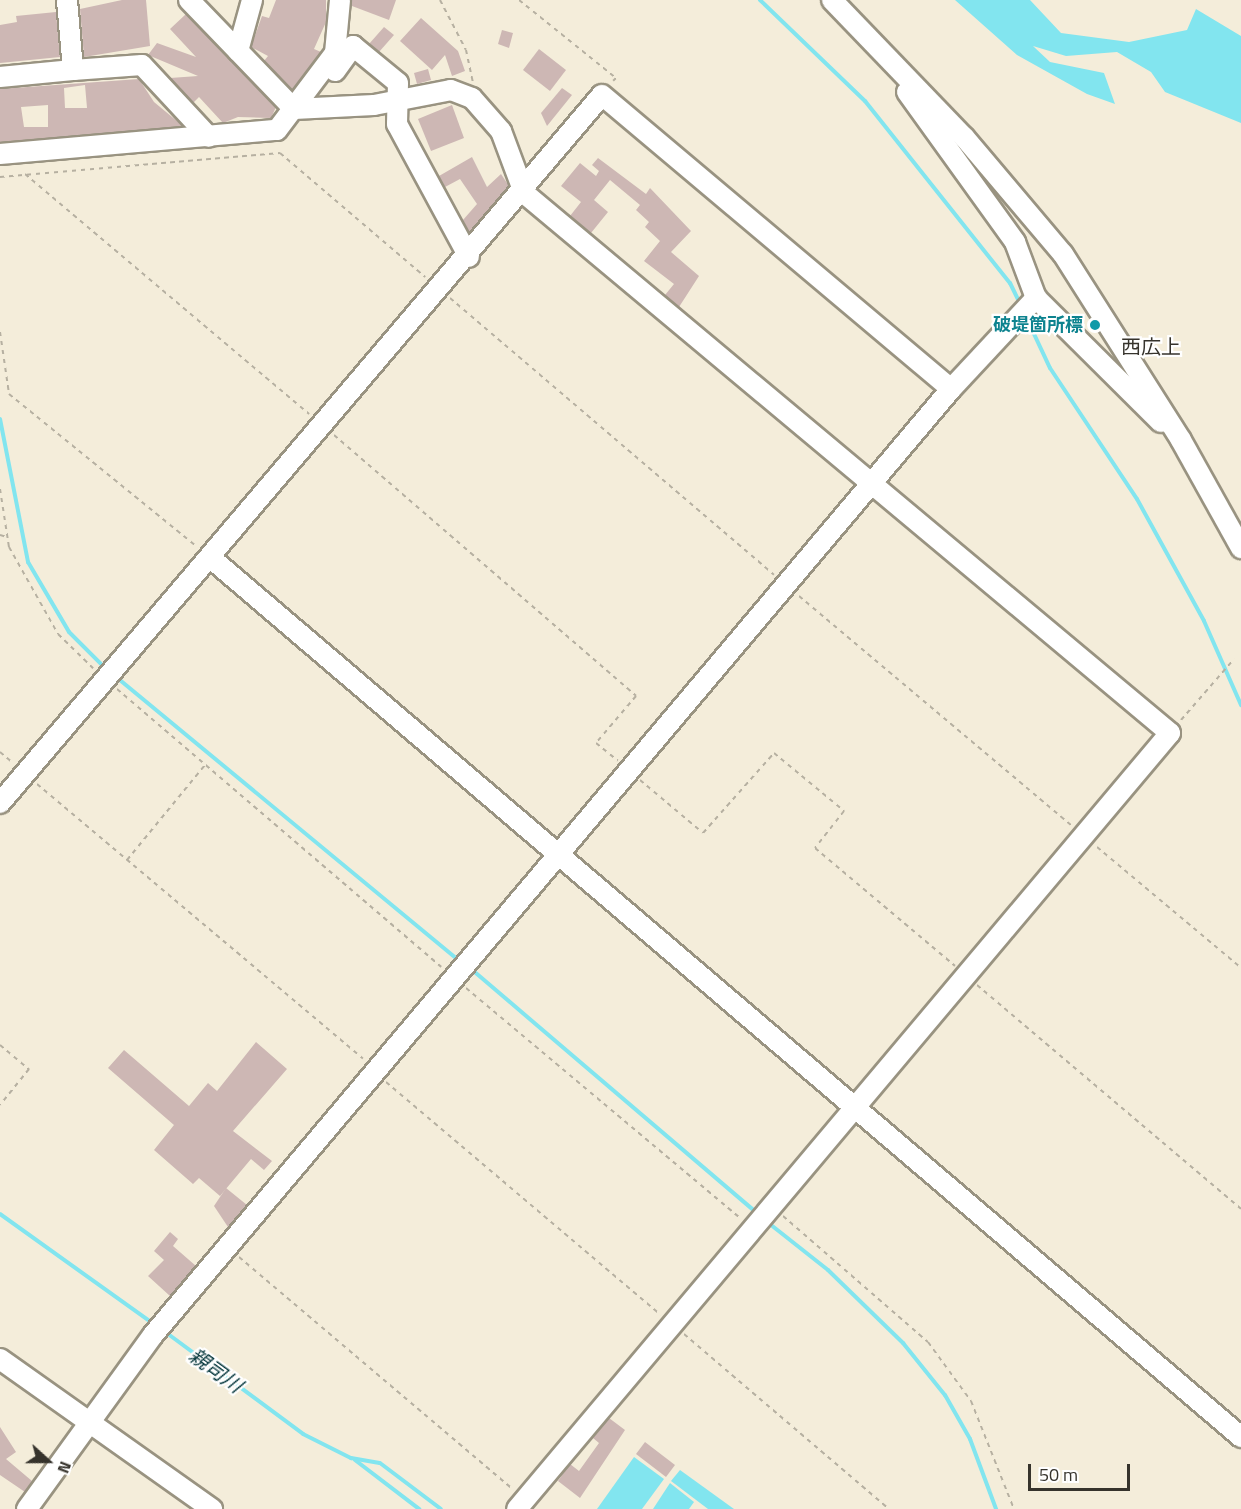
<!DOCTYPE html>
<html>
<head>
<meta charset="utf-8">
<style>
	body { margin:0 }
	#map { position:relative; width:1241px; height:1509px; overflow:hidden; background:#f4edda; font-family:"Titillium Web","Noto Sans JP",sans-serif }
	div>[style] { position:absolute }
	.water>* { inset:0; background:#82e5ef }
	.stream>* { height:4px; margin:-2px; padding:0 2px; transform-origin:2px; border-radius:2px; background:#82e5ef }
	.building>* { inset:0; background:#cdb7b4 }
	.path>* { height:2px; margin-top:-1px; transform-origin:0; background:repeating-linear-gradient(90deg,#b6b0a1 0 4.5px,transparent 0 9px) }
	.roads { filter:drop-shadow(2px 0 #999381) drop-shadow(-2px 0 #999381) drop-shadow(0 2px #999381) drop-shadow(0 -2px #999381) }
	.minor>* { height:20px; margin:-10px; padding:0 10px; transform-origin:10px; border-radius:10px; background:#fff }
	.dots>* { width:16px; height:16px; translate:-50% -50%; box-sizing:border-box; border:3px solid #fff; border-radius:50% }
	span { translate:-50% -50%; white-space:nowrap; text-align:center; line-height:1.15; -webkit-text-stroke:4.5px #fff; paint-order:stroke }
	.culture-label { font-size:18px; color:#0d838f; font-weight:700 }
	.right { translate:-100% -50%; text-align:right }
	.neighbourhood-label { font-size:20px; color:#36332c }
	.water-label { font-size:20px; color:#03353a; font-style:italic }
	.north { position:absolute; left:18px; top:1431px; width:60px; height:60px; -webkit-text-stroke:4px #fff; paint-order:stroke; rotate:111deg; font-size:16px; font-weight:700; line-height:24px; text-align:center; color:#36332c }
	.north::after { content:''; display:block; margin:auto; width:21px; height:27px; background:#36332c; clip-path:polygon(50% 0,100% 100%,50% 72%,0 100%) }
	.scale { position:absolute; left:1028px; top:1464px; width:102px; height:27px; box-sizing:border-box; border:3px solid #36332c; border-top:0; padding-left:8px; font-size:18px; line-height:21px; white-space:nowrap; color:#36332c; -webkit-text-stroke:4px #fff; paint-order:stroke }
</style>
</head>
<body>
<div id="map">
	<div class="water">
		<div style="clip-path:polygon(955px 0,1030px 0,1061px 33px,1129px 42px,1187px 30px,1196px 9px,1241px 36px,1241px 123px,1165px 92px,1151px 72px,1117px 52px,1066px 56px,1033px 46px,1050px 62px,1104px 73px,1115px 104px,1087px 94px,1017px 55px)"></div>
		<div style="clip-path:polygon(634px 1457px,664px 1479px,642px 1509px,597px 1509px)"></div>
		<div style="clip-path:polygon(680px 1470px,734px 1509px,708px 1509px,671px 1481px)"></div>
		<div style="clip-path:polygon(670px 1483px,694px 1502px,689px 1509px,653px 1509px)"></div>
	</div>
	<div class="stream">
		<div style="left:760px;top:0;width:146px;rotate:43.9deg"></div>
		<div style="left:865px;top:101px;width:233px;rotate:51.5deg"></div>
		<div style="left:1010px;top:283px;width:25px;rotate:64deg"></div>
		<div style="left:1027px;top:319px;width:54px;rotate:64.9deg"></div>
		<div style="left:1050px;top:368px;width:157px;rotate:56.4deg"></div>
		<div style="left:1137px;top:499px;width:139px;rotate:61.2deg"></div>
		<div style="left:1204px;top:621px;width:92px;rotate:66.2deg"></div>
		<div style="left:0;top:419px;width:146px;rotate:78.9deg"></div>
		<div style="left:28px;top:562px;width:81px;rotate:59.6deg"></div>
		<div style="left:69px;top:632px;width:54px;rotate:45deg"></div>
		<div style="left:115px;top:676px;width:449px;rotate:39.6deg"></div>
		<div style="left:470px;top:968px;width:379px;rotate:40.5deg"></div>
		<div style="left:0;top:1214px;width:191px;rotate:35.6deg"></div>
		<div style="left:766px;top:1221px;width:79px;rotate:38.3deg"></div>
		<div style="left:828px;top:1270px;width:105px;rotate:44.2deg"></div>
		<div style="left:903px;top:1343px;width:67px;rotate:51.1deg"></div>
		<div style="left:945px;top:1395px;width:51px;rotate:60.4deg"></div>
		<div style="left:970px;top:1439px;width:75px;rotate:69.6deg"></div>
		<div style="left:164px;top:1331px;width:173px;rotate:36.5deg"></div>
		<div style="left:303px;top:1434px;width:54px;rotate:26.6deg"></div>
		<div style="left:351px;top:1458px;width:29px;rotate:10deg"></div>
		<div style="left:380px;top:1463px;width:76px;rotate:37deg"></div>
		<div style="left:355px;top:1460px;width:81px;rotate:37.4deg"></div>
	</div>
	<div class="building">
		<div style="clip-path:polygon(122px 0,146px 0,150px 46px,84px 57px,80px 9px)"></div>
		<div style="clip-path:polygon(276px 0,326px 0,326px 22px,314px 49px,321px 52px,292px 90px,264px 61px,268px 56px,251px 47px,262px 16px,269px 18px)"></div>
		<div style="clip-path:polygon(352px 0,396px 0,389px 20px,352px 6px)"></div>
		<div style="clip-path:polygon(56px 12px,60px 57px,0 63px,0 25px,17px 22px,16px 16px)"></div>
		<div style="clip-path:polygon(186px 14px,276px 107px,271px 118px,238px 117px,223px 123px,199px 97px,193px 103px,170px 78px,198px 76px,148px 55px,157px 43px,196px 57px,170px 29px)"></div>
		<div style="clip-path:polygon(421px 18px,458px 51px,465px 71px,452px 76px,445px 55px,432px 70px,400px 41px)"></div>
		<div style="clip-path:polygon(384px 27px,394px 35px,379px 52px,369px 44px)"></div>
		<div style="clip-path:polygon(502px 30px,513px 33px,509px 48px,498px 44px)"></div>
		<div style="clip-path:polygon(539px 49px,566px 70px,550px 91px,523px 70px)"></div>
		<div style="clip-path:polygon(428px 69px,431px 80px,417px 84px,414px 73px)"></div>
		<div style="clip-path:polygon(evenodd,139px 79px,154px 102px,183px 126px,0 142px,0 89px,139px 79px,85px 85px,87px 108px,65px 108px,64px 88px,85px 85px,139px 79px,48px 105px,48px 127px,24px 127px,21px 107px,48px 105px)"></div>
		<div style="clip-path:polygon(562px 88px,572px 95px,547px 126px,541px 113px)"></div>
		<div style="clip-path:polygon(452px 105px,464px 138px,431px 151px,418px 119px)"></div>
		<div style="clip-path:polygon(472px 157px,487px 187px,501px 174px,509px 186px,469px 232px,463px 220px,477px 204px,460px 179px,445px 187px,439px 176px)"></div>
		<div style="clip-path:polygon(598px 158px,646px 194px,650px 188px,691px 231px,671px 252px,699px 276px,679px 307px,665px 295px,674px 284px,644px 261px,660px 241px,645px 227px,649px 222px,636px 210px,640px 205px,610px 180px,594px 200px,608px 212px,591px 233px,570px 216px,581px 202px,561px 186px,580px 163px,596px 176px,599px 171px,592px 165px)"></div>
		<div style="clip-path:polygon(256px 1042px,287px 1069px,233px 1131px,272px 1161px,264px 1170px,251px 1159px,220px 1196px,199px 1178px,193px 1184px,154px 1150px,174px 1125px,108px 1068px,124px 1050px,189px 1106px,208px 1083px,217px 1091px)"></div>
		<div style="clip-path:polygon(226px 1188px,247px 1205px,228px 1227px,214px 1206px)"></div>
		<div style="clip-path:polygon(170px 1232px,178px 1239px,173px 1246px,196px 1266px,170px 1296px,148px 1276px,164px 1260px,154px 1251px)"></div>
		<div style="clip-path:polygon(609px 1418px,625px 1430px,580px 1498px,558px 1481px,570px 1464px,579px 1471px,599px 1443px,593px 1438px)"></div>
		<div style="clip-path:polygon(0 1427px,16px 1452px,6px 1459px,32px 1481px,25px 1492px,0 1475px)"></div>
		<div style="clip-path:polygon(645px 1442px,675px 1465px,666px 1477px,636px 1454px)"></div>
	</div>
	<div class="path">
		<div style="left:440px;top:0;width:56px;rotate:62.5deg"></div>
		<div style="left:466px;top:50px;width:33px;rotate:78deg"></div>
		<div style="left:519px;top:0;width:124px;rotate:38.8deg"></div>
		<div style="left:616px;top:78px;width:4px;rotate:135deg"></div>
		<div style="left:25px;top:174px;width:372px;rotate:40.2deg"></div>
		<div style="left:0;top:177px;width:281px;rotate:-4.9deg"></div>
		<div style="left:280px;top:153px;width:191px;rotate:40.5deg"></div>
		<div style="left:450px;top:298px;width:426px;rotate:40.5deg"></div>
		<div style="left:0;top:332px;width:63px;rotate:81.7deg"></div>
		<div style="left:9px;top:394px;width:241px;rotate:39.1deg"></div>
		<div style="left:334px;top:435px;width:399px;rotate:40.8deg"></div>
		<div style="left:636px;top:696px;width:62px;rotate:130.4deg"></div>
		<div style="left:596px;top:743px;width:28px;rotate:39deg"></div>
		<div style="left:0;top:489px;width:59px;rotate:81.2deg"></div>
		<div style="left:9px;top:547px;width:100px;rotate:60.6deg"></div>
		<div style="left:58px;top:634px;width:49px;rotate:44.2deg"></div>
		<div style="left:0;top:535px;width:7px;rotate:16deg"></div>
		<div style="left:799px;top:596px;width:357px;rotate:40.1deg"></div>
		<div style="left:117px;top:689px;width:427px;rotate:40.6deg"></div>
		<div style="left:1181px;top:720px;width:81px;rotate:-49deg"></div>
		<div style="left:0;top:752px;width:17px;rotate:40deg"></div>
		<div style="left:640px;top:780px;width:82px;rotate:40.1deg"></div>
		<div style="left:703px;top:833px;width:107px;rotate:-48.4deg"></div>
		<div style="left:774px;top:753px;width:91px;rotate:39.6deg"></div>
		<div style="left:844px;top:811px;width:47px;rotate:128.1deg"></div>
		<div style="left:815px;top:848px;width:183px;rotate:40.1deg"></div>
		<div style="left:37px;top:784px;width:426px;rotate:40.1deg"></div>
		<div style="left:1097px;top:847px;width:188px;rotate:40deg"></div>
		<div style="left:127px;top:860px;width:123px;rotate:-50.6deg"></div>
		<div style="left:977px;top:985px;width:346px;rotate:40.3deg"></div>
		<div style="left:466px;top:988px;width:358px;rotate:40deg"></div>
		<div style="left:0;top:1045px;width:38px;rotate:40deg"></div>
		<div style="left:29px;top:1069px;width:46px;rotate:128.9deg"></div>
		<div style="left:386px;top:1082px;width:360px;rotate:40.3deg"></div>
		<div style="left:783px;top:1216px;width:192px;rotate:41deg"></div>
		<div style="left:928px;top:1342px;width:73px;rotate:53.9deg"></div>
		<div style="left:971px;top:1401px;width:116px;rotate:68.3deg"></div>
		<div style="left:239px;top:1257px;width:360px;rotate:40.3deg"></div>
		<div style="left:684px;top:1334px;width:270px;rotate:40.5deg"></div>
	</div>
	<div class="roads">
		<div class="minor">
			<div style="left:189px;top:0;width:151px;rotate:46.1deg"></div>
			<div style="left:294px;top:109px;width:80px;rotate:-2.9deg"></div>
			<div style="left:374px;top:105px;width:78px;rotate:-11deg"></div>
			<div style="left:451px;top:90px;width:22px;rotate:21deg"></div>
			<div style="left:472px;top:98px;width:44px;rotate:48.7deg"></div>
			<div style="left:501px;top:131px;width:66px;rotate:69.6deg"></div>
			<div style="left:524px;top:193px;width:842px;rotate:39.89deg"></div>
			<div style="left:1170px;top:733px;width:1014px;rotate:130.08deg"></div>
			<div style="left:832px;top:0;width:190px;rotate:46.1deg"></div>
			<div style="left:964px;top:137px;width:153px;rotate:49.8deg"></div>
			<div style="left:1063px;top:254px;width:220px;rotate:57.6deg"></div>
			<div style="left:1181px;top:440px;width:124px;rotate:60.9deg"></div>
			<div style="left:238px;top:51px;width:53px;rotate:-74.6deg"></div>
			<div style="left:73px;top:70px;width:69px;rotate:-4.1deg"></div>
			<div style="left:142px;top:65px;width:98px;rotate:47.1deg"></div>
			<div style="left:335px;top:71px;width:31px;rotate:-54deg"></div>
			<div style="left:353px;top:46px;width:58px;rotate:39.4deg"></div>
			<div style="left:398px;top:83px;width:41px;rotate:91.4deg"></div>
			<div style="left:397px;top:124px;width:151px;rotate:61.6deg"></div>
			<div style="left:0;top:77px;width:73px;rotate:-5.5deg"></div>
			<div style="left:73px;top:70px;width:70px;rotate:-94.9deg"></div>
			<div style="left:907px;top:92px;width:185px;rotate:54.2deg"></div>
			<div style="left:1015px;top:242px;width:60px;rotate:69.4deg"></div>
			<div style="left:1036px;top:298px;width:176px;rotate:44.8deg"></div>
			<div style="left:0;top:154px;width:278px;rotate:-5deg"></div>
			<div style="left:277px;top:130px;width:96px;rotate:-53deg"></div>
			<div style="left:335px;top:53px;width:53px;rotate:-84.6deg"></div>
			<div style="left:212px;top:559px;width:1353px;rotate:40.47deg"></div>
			<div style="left:0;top:803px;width:929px;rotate:-49.63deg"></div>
			<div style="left:602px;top:95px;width:456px;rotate:40.1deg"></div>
			<div style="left:0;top:1359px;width:260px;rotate:35.3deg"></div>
			<div style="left:27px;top:1509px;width:215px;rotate:-54.1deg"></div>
			<div style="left:153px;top:1335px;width:1238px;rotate:-49.85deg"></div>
			<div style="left:951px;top:389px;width:125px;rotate:-47deg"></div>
		</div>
	</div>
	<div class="dots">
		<div style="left:1095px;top:325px;background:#0f9aa8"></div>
	</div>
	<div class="culture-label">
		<span class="right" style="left:1083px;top:325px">破堤箇所標</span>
	</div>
	<div class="neighbourhood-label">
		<span style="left:1151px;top:346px">西広上</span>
	</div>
	<div class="water-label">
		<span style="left:216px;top:1370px;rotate:36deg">親司川</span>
	</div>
	<div class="north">N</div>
	<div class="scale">50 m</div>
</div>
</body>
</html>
